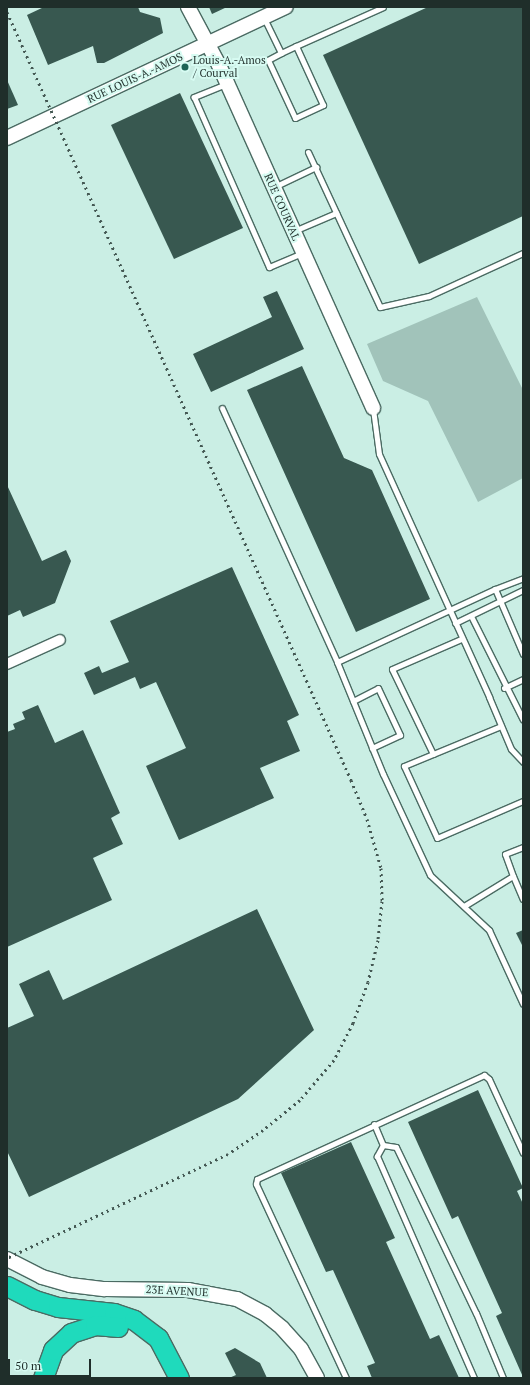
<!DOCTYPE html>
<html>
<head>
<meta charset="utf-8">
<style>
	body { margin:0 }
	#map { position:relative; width:530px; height:1385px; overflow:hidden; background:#caeee4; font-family:"PT Serif",serif }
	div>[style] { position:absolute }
	.green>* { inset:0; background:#a1c3ba }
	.building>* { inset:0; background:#385850 }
	.roads { filter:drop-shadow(1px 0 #4b6b63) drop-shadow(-1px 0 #4b6b63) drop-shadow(0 1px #4b6b63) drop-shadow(0 -1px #4b6b63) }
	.lane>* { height:5px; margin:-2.5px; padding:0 2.5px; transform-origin:2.5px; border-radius:2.5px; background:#fff }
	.street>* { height:10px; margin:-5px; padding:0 5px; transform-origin:5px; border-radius:5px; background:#fff }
	.secondary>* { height:14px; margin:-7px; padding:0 7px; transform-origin:7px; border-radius:7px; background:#fff }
	.highway>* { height:19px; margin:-9.5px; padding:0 9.5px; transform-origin:9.5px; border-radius:9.5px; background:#1fdabc }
	.rail>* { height:3px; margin-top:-1.5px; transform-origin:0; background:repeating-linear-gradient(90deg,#445853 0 2px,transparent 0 6px) }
	.dots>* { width:11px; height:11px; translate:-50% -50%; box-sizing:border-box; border:2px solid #d7fbf2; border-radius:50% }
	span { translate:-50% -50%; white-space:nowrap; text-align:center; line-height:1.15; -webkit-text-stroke:4px #d7fbf2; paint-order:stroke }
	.poi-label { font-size:11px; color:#1f2e2a }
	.left { translate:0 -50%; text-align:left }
	.street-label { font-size:11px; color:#1f2e2a }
	.frame { position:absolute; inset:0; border:8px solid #1f2e2a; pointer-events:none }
	.scale { position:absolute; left:8px; top:1359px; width:83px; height:18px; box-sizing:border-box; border:2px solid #1f2e2a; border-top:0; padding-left:5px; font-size:12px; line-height:14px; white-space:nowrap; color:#1f2e2a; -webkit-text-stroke:3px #d7fbf2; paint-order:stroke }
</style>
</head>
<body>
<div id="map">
	<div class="green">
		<div style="clip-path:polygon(477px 297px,523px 390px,523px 478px,478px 502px,428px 401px,383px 381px,367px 344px)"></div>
	</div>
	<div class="building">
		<div style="clip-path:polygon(44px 7px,138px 7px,140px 12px,160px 18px,163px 33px,104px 63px,97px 63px,93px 46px,48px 65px,27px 15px)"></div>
		<div style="clip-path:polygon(209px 7px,227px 7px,212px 14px)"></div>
		<div style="clip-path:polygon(428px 7px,523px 7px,523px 216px,419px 264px,323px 55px)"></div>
		<div style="clip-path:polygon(7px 80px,18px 105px,7px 109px)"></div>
		<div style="clip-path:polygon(180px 93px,243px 228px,174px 259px,111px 125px)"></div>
		<div style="clip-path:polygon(277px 291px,304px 349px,211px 392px,193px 354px,272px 317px,263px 297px)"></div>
		<div style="clip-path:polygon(302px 366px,344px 458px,372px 470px,430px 599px,356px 632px,247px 390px)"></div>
		<div style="clip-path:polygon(7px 485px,42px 561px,66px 550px,71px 561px,55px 603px,23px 617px,20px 610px,7px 616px)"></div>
		<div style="clip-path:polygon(232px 567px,299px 715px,287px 721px,300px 751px,260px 768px,274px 798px,179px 840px,146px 766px,186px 748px,156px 682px,140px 689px,135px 677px,94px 695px,84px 673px,99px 666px,102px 673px,129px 662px,110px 621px)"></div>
		<div style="clip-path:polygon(38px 705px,55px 743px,83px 730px,120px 813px,111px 818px,123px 844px,93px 858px,112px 900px,7px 947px,7px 732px,15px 729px,13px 724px,25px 719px,22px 712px)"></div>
		<div style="clip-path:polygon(257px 909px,314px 1030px,238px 1099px,29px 1197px,7px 1151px,7px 1028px,34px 1016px,19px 984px,49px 970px,63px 1000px)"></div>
		<div style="clip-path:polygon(523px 930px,523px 947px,516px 933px)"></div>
		<div style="clip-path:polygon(478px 1090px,523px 1188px,517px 1191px,523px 1204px,523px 1377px,496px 1316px,502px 1313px,458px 1216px,452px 1219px,408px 1122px)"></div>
		<div style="clip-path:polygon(351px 1142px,395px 1238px,386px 1242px,430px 1339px,439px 1335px,459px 1378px,372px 1378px,367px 1366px,375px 1363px,333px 1270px,326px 1272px,281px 1173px)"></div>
		<div style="clip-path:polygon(235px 1348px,260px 1363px,267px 1378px,229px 1378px,236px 1375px,225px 1353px)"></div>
	</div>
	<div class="roads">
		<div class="lane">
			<div style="left:264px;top:18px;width:39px;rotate:64deg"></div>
			<div style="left:281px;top:53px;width:15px;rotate:152deg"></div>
			<div style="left:268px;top:60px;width:64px;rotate:65deg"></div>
			<div style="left:295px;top:118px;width:31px;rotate:-25deg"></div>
			<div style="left:323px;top:105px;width:65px;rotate:-114.6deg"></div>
			<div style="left:296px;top:46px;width:95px;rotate:-24.1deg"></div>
			<div style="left:281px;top:53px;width:17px;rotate:-25deg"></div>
			<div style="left:226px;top:84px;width:35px;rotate:158deg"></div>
			<div style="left:194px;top:97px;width:186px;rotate:66.2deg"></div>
			<div style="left:269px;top:267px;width:36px;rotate:-23deg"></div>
			<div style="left:308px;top:152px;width:171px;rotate:65.1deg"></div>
			<div style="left:380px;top:307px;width:50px;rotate:-12.7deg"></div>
			<div style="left:429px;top:296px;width:103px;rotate:-24.6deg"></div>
			<div style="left:274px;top:187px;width:47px;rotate:-25.5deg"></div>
			<div style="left:294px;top:231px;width:46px;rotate:-23.2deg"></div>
			<div style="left:222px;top:408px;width:279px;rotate:65.6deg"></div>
			<div style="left:373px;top:409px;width:45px;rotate:82.4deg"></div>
			<div style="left:379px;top:454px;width:267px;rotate:65.6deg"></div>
			<div style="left:489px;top:697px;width:56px;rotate:67.1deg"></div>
			<div style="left:511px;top:749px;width:18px;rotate:47deg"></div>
			<div style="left:495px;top:589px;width:30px;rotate:-21deg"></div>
			<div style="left:471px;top:616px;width:116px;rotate:63.4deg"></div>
			<div style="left:455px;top:623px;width:76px;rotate:-25.9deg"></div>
			<div style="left:523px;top:654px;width:71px;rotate:-113.3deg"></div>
			<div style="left:495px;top:589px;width:174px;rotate:155.2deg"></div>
			<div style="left:337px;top:662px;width:121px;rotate:67.7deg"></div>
			<div style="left:383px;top:774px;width:111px;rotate:65deg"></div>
			<div style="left:430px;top:875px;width:81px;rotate:43deg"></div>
			<div style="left:489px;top:930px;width:81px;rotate:65.3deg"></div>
			<div style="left:504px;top:688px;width:21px;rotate:-25deg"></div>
			<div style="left:353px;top:701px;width:28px;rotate:-27deg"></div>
			<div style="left:378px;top:688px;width:52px;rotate:64.9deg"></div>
			<div style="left:400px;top:735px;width:31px;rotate:155deg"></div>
			<div style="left:501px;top:726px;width:105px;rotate:157.6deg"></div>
			<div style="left:404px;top:766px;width:79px;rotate:65.4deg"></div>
			<div style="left:437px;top:838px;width:94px;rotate:-23.3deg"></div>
			<div style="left:433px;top:754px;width:94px;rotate:-115.8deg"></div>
			<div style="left:392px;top:669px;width:75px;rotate:-23.5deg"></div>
			<div style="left:513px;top:876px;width:25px;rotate:67deg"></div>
			<div style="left:464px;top:906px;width:57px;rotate:-31.5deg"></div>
			<div style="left:513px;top:876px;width:23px;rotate:-110deg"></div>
			<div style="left:505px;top:854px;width:19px;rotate:-21deg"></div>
			<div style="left:374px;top:1124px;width:23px;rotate:67deg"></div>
			<div style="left:383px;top:1145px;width:13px;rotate:119deg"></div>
			<div style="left:377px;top:1156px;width:242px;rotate:66.4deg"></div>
			<div style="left:383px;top:1145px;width:13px;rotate:9deg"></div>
			<div style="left:396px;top:1147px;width:184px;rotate:64.3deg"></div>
			<div style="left:476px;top:1313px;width:70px;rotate:67.4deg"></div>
			<div style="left:346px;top:1378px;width:214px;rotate:-114.9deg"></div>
			<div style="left:256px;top:1184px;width:5px;rotate:-79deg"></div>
			<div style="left:257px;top:1179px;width:250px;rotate:-24.6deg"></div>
			<div style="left:484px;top:1075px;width:6px;rotate:39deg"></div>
			<div style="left:489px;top:1079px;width:81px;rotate:65.3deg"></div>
		</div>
		<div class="street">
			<div style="left:7px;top:664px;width:58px;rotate:-24.4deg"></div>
		</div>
		<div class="secondary">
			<div style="left:188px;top:7px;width:66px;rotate:61.9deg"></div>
			<div style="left:219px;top:65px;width:376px;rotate:65.8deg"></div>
			<div style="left:7px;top:138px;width:308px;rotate:-25.2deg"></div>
			<div style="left:7px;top:1259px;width:39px;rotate:27deg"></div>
			<div style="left:42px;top:1277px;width:29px;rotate:16deg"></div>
			<div style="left:70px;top:1285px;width:35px;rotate:7deg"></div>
			<div style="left:105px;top:1289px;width:83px;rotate:0.7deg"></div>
			<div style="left:188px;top:1290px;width:50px;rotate:10.4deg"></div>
			<div style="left:237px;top:1299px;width:32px;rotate:28deg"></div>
			<div style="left:265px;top:1314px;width:22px;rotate:39deg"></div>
			<div style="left:282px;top:1328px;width:28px;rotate:48deg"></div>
			<div style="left:301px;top:1349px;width:33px;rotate:61deg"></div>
		</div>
		<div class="highway">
			<div style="left:7px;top:1286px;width:31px;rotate:27deg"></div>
			<div style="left:35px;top:1300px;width:24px;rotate:17deg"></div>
			<div style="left:58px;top:1307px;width:56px;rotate:6.1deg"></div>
			<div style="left:114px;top:1313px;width:21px;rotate:19deg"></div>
			<div style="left:134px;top:1320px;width:30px;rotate:37deg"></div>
			<div style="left:158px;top:1338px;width:45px;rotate:62.3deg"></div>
			<div style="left:43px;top:1378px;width:30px;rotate:-70deg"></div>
			<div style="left:53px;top:1350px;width:25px;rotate:-43deg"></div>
			<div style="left:71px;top:1333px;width:25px;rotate:-18deg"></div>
			<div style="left:95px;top:1325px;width:23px;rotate:5deg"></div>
		</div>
	</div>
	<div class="rail">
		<div style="left:7px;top:12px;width:842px;rotate:65.87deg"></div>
		<div style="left:351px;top:780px;width:42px;rotate:67.7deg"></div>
		<div style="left:367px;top:819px;width:51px;rotate:74.1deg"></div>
		<div style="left:381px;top:868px;width:33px;rotate:88deg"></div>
		<div style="left:382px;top:901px;width:39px;rotate:96deg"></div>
		<div style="left:378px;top:940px;width:43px;rotate:103.4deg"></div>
		<div style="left:368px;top:982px;width:44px;rotate:110.1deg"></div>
		<div style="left:353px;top:1023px;width:42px;rotate:117.2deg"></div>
		<div style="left:334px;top:1060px;width:52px;rotate:130.4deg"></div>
		<div style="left:300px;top:1100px;width:48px;rotate:141deg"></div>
		<div style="left:263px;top:1130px;width:42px;rotate:145.6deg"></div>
		<div style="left:228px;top:1154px;width:244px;rotate:154.8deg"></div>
	</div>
	<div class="dots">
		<div style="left:185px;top:67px;background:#1e6456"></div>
	</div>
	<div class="poi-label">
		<span class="left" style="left:193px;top:67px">Louis-A.-Amos<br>/ Courval</span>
	</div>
	<div class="street-label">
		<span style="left:135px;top:78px;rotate:-25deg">RUE LOUIS-A.-AMOS</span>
		<span style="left:282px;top:207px;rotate:66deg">RUE COURVAL</span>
		<span style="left:177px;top:1291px;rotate:3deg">23E AVENUE</span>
	</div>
	<div class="frame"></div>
	<div class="scale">50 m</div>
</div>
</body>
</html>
